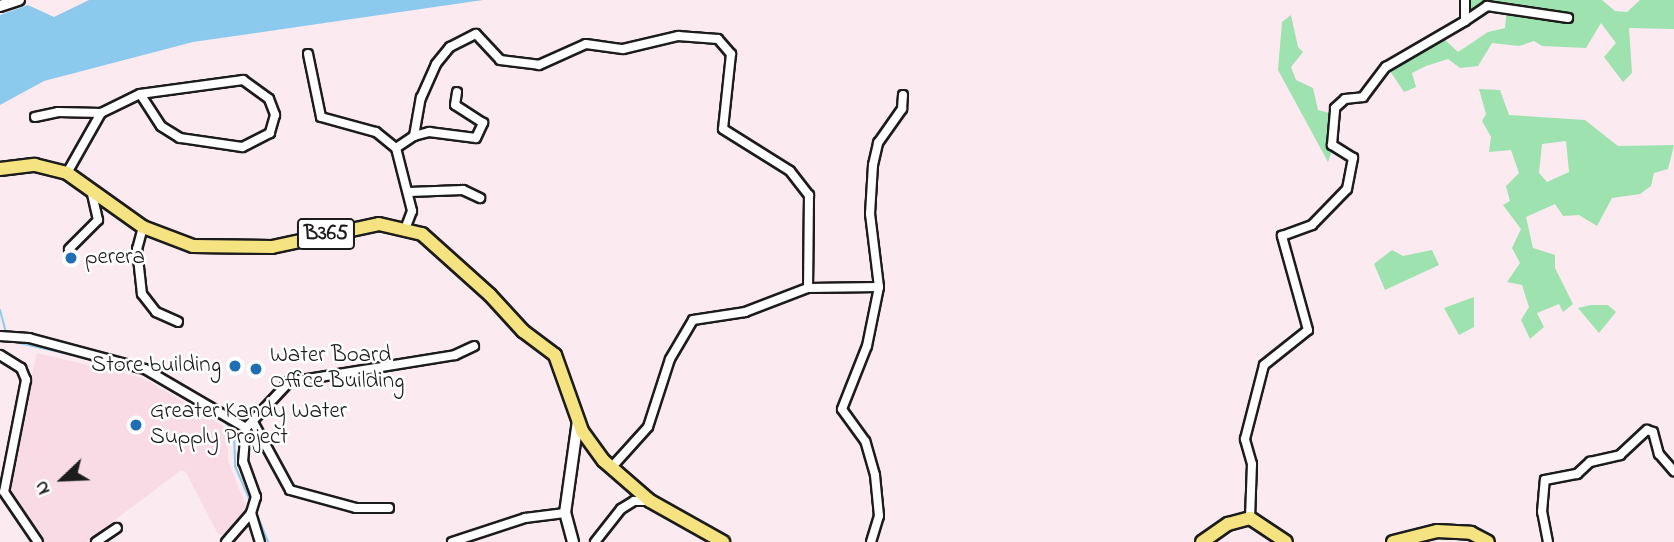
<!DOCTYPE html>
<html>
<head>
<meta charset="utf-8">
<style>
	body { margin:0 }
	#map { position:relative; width:1674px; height:542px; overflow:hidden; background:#fbeaf0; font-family:"Indie Flower",sans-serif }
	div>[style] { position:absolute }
	.built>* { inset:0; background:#f8dbe5 }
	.green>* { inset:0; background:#9de2af }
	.water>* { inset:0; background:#8ccaed }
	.stream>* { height:2px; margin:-1px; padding:0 1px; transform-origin:1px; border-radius:1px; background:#8ccaed }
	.roads { filter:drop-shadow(2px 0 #1c1c1c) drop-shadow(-2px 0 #1c1c1c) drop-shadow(0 2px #1c1c1c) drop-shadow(0 -2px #1c1c1c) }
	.minor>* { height:8px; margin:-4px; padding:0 4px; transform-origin:4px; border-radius:4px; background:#fff }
	.tertiary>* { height:10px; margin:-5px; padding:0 5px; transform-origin:5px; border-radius:5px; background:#fff }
	.primary>* { height:12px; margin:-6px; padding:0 6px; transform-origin:6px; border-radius:6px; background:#f5e382 }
	.dots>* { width:19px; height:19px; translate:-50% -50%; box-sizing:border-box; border:4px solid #fff; border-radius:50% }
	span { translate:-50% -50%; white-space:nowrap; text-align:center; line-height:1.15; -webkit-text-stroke:5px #fff; paint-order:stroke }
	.shield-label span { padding:2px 5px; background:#fff; border:2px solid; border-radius:5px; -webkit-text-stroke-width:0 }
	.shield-label { font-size:21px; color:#1c1c1c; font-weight:700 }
	.poi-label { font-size:23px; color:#1c1c1c }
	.left { translate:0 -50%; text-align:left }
	.right { translate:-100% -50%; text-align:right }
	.north { position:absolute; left:28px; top:444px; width:70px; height:70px; -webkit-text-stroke:5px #fff; paint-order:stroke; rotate:247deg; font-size:19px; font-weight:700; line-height:28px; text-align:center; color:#1c1c1c }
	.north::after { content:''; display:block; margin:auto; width:24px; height:32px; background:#1c1c1c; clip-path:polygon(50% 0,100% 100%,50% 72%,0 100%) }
</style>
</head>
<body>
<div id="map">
	<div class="built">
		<div style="clip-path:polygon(37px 353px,143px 378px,228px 429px,228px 461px,248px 511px,223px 535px,218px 534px,186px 472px,181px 470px,86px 542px,42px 542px,6px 488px)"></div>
	</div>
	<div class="green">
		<div style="clip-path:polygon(1469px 0,1602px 0,1615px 11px,1627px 12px,1640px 0,1674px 0,1674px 29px,1629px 28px,1632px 73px,1623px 82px,1604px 57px,1616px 43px,1601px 23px,1586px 48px,1542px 46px,1534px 41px,1519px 46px,1492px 43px,1478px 66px,1460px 68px,1448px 59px,1426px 66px,1412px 73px,1416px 87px,1404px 92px,1388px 68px,1443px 38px,1458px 52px,1488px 32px,1505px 28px,1507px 7px,1486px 2px,1469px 12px)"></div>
		<div style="clip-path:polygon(1291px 15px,1298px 47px,1303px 52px,1291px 67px,1296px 80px,1313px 88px,1318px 110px,1333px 114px,1328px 144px,1333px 148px,1328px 162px,1278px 70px,1282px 22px)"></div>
		<div style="clip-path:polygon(evenodd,1479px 89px,1500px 90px,1509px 115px,1585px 120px,1618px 146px,1674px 145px,1668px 169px,1654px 173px,1651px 186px,1640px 194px,1612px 198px,1597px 226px,1579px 215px,1563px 216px,1555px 204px,1526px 217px,1533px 248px,1555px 255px,1555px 268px,1573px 304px,1563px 312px,1559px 304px,1537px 313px,1544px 327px,1530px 339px,1521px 320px,1529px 307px,1522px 285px,1507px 282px,1520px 263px,1512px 248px,1521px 229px,1503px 205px,1510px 201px,1506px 186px,1519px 173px,1511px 150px,1489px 152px,1491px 137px,1482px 121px,1486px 114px,1479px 89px,1566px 141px,1569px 172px,1547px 182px,1539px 173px,1542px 144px,1566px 141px)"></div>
		<div style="clip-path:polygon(1392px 250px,1403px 256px,1432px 250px,1439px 265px,1385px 290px,1374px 264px)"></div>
		<div style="clip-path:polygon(1474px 297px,1474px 327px,1459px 335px,1444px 308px)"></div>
		<div style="clip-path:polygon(1591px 305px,1608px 305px,1616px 312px,1599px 333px,1578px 308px)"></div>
	</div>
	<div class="water">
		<div style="clip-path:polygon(89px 0,483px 0,193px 42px,44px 81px,0 105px,0 15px,28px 5px,54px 17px)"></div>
	</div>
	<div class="stream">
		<div style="left:0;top:310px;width:23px;rotate:75deg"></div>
		<div style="left:11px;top:341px;width:99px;rotate:12.8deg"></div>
		<div style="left:222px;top:419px;width:18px;rotate:47deg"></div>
		<div style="left:234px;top:432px;width:34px;rotate:88deg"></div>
		<div style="left:235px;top:466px;width:40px;rotate:66.6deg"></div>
		<div style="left:256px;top:512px;width:32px;rotate:68deg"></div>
	</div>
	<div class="roads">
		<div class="minor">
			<div style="left:1465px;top:21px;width:27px;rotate:-34deg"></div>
			<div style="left:1487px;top:6px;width:82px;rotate:8.4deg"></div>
			<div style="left:308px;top:54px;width:64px;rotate:78.3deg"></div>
			<div style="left:321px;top:117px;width:57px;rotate:15.3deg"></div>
			<div style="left:376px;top:132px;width:26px;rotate:39deg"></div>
			<div style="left:396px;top:148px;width:65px;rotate:75.7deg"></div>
			<div style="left:412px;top:211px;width:17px;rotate:111deg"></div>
			<div style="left:35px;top:117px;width:24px;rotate:-12deg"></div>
			<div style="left:58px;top:112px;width:43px;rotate:1.3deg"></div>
			<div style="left:414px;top:136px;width:16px;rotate:-15deg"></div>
			<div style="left:429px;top:132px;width:47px;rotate:7.3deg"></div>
			<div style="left:476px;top:138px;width:17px;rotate:-65deg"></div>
			<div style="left:483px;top:123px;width:33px;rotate:-147deg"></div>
			<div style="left:455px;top:105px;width:13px;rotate:-81deg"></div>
			<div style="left:396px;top:148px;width:22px;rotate:-34deg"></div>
			<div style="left:414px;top:136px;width:39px;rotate:-80deg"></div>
			<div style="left:421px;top:98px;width:37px;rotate:-66deg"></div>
			<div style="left:436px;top:64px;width:22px;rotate:-51deg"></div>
			<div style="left:450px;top:47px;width:29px;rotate:-27deg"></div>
			<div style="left:476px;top:34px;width:35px;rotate:47deg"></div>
			<div style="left:500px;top:60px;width:39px;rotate:7deg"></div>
			<div style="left:539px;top:65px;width:51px;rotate:-24.1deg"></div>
			<div style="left:586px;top:44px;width:37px;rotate:8deg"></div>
			<div style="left:623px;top:49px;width:57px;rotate:-13.3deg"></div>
			<div style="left:678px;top:36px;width:40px;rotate:4.3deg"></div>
			<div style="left:718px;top:39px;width:20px;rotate:49deg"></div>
			<div style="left:731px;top:54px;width:75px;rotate:96.1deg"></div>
			<div style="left:723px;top:129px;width:79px;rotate:32.1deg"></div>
			<div style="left:790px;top:171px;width:31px;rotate:52deg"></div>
			<div style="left:809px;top:195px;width:93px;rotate:90.6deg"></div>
			<div style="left:67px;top:173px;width:69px;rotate:-60.5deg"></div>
			<div style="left:101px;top:113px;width:43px;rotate:-26deg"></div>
			<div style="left:140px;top:94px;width:104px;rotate:-7.7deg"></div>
			<div style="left:243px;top:80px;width:32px;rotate:36deg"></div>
			<div style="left:269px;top:99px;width:17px;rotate:69deg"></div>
			<div style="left:275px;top:115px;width:19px;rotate:106deg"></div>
			<div style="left:270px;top:133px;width:31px;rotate:153deg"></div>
			<div style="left:242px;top:147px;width:63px;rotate:-171.7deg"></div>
			<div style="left:180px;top:138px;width:22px;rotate:-148deg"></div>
			<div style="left:161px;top:126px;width:38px;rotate:-123deg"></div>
			<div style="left:409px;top:192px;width:54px;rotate:-2.1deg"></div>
			<div style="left:463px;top:190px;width:19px;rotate:25deg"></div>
			<div style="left:143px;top:227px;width:23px;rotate:105deg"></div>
			<div style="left:137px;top:249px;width:45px;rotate:83.7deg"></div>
			<div style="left:142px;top:294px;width:23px;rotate:52deg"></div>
			<div style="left:156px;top:312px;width:24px;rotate:24deg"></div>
			<div style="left:69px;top:249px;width:41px;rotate:-45deg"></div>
			<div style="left:98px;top:220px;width:28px;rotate:-103deg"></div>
			<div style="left:0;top:336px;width:29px;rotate:4deg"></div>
			<div style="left:29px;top:338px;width:120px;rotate:15deg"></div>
			<div style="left:145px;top:369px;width:117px;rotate:30.3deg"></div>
			<div style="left:0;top:355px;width:25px;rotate:32deg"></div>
			<div style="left:21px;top:368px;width:13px;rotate:67deg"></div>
			<div style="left:26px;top:380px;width:114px;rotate:101.1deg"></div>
			<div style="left:4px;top:492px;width:60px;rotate:55.8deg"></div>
			<div style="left:253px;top:422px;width:77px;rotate:61.4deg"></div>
			<div style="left:290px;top:490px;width:68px;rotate:15.3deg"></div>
			<div style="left:356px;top:508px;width:33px"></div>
			<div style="left:611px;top:468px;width:55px;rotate:-47.9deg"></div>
			<div style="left:648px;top:427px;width:71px;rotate:-72.1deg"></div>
			<div style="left:670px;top:359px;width:45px;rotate:-59.5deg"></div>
			<div style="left:693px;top:320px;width:53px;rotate:-8.7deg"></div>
			<div style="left:745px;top:312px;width:67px;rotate:-20.9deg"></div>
			<div style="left:808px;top:288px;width:71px;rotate:-0.8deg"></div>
			<div style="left:251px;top:513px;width:30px;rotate:73deg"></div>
			<div style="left:1250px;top:518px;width:54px;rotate:-87.9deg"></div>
			<div style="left:1252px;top:464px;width:26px;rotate:-106deg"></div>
			<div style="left:1245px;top:439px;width:76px;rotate:-75.6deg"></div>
			<div style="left:1264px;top:365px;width:56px;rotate:-38.5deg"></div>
			<div style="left:1308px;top:330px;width:98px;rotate:-105.5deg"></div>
			<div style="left:1282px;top:236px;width:32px;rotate:-20deg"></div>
			<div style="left:1312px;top:225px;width:50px;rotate:-45.8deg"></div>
			<div style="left:1347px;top:189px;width:32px;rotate:-79deg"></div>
			<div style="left:1353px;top:158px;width:25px;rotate:-148deg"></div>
			<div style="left:1332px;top:145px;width:37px;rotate:-85deg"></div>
			<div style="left:1335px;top:108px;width:13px;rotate:-42deg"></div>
			<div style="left:1345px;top:99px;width:18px;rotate:-6deg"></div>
			<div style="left:1363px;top:97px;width:38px;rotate:-53deg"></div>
			<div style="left:1386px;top:67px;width:91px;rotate:-30.2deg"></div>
			<div style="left:1465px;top:21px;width:21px;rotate:-90deg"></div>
			<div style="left:96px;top:542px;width:25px;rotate:-34deg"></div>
			<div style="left:226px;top:542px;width:38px;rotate:-49deg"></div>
			<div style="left:251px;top:513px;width:17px;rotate:-73deg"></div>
			<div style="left:256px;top:497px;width:37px;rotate:-110deg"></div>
			<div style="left:243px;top:462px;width:34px;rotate:-85deg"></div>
			<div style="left:246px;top:428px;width:63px;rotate:-46.9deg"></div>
			<div style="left:289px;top:382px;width:168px;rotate:-9.2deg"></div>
			<div style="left:455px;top:355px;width:21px;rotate:-25deg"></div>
			<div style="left:452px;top:542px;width:77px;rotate:-18.2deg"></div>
			<div style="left:525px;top:518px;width:40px;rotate:-7.1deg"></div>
			<div style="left:595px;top:542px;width:42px;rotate:-51.8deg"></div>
			<div style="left:621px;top:509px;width:15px;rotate:-32deg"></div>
			<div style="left:634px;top:501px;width:16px"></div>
			<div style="left:871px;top:542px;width:27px;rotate:-73deg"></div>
			<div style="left:879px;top:516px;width:41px;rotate:-95.6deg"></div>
			<div style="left:875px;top:475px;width:35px;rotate:-106deg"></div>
			<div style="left:865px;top:441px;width:39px;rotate:-126deg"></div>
			<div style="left:842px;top:409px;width:68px;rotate:-68.4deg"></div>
			<div style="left:867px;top:346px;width:60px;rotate:-78.5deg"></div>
			<div style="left:879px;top:287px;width:74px;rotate:-97deg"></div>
			<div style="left:870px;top:214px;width:49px;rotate:-86.5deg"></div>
			<div style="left:873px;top:165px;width:23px;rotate:-77deg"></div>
			<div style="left:878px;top:143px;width:42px;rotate:-54.8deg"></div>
			<div style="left:902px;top:109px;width:14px;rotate:-86deg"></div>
			<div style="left:1548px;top:542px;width:31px;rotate:-101deg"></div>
			<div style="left:1542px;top:512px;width:32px;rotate:-85deg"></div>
			<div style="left:1545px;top:480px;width:33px;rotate:-11deg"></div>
			<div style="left:1577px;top:474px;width:18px;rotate:-43deg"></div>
			<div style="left:1590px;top:462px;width:31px;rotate:-13deg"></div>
			<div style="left:1620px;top:455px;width:37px;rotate:-43deg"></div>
			<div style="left:1647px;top:430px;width:6px;rotate:18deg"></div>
			<div style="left:1653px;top:432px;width:23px;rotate:75deg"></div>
			<div style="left:1659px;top:454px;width:23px;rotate:49deg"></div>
		</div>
		<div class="tertiary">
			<div style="left:0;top:6px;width:20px;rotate:-18deg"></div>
			<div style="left:573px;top:542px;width:30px;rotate:-105deg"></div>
			<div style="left:565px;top:513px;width:94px;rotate:-82deg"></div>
		</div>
		<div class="primary">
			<div style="left:0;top:169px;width:35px;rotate:-7deg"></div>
			<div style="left:35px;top:165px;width:33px;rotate:14deg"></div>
			<div style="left:67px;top:173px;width:93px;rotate:35.4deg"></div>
			<div style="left:143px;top:227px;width:53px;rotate:20.8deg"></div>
			<div style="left:193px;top:246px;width:79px;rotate:0.7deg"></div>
			<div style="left:272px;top:247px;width:109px;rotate:-12.1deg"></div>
			<div style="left:379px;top:224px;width:44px;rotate:13.1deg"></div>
			<div style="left:422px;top:234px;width:91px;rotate:41.9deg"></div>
			<div style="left:490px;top:295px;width:49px;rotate:47.5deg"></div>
			<div style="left:523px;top:331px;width:40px;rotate:37deg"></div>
			<div style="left:555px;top:355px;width:81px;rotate:70.4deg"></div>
			<div style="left:582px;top:431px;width:37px;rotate:54deg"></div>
			<div style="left:604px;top:461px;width:61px;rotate:41deg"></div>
			<div style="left:650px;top:501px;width:84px;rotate:29.3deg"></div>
			<div style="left:1202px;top:542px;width:32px;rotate:-35deg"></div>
			<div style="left:1228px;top:524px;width:23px;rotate:-15deg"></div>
			<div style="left:1250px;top:518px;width:43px;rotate:33.7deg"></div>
			<div style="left:1393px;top:542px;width:45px;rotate:-14deg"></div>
			<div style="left:1437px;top:531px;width:34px;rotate:3deg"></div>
			<div style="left:1471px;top:533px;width:19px;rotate:28deg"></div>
		</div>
	</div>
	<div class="dots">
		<div style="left:71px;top:258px;background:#1f6fb2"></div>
		<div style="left:235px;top:366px;background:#1f6fb2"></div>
		<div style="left:256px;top:369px;background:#1f6fb2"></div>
		<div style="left:136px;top:425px;background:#1f6fb2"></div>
	</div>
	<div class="shield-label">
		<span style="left:326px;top:234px">B365</span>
	</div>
	<div class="poi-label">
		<span class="left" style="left:85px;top:258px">perera</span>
		<span class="left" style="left:270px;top:369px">Water Board<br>Office Building</span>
		<span class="right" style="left:221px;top:366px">Store building</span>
		<span class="left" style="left:150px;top:425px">Greater Kandy Water<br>Supply Project</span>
	</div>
	<div class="north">N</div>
</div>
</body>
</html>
